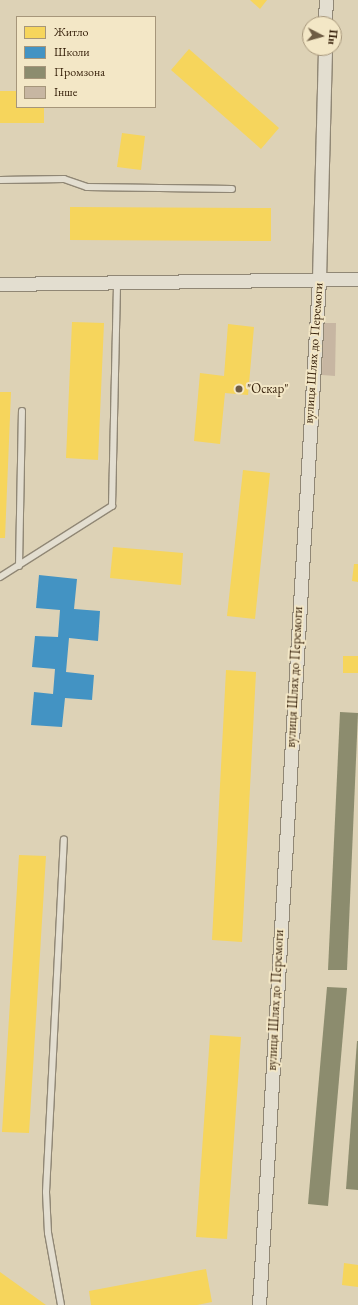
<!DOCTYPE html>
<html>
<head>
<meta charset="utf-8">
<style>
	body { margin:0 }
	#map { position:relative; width:358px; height:1305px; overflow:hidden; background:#ddd2b6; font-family:"EB Garamond",serif }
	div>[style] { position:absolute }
	.homes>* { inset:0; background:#f6d55c }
	.schools>* { inset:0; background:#4393c3 }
	.industry>* { inset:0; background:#8c8c6e }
	.building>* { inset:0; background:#c7b6a2 }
	.roads { filter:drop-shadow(1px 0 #908775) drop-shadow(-1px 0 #908775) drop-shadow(0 1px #908775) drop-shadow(0 -1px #908775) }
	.service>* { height:6px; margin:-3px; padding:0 3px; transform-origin:3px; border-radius:3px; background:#e3ded0 }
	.minor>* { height:13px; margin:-6.5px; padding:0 6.5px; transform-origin:6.5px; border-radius:6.5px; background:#e3ded0 }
	.dots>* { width:11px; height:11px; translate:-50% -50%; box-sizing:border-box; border:2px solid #f3e7c6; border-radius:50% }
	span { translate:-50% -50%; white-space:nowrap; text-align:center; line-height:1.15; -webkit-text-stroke:4px #f3e7c6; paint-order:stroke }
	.street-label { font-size:13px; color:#331d07 }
	.poi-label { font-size:13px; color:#331d07 }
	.left { translate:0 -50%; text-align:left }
	.legend { position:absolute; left:16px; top:16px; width:140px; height:92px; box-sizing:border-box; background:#f3e7c6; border:1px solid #a6967a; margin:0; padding:5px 7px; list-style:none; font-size:12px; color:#331d07 }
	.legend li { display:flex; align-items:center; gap:8px; height:20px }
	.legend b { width:20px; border:1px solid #a6967a }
	.north { position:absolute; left:302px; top:16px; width:40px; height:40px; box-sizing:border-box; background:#f3e7c6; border:1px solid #a6967a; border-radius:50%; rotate:96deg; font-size:11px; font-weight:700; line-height:16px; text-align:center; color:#331d07 }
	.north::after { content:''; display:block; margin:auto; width:14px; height:18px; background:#6e5c44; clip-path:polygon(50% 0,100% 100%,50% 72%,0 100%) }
</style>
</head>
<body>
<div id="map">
	<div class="homes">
		<div style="clip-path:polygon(250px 0,267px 0,260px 9px)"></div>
		<div style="clip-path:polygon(189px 49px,279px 128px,261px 149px,171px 70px)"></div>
		<div style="clip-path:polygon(0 91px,17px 91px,17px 107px,44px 107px,44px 123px,0 123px)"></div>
		<div style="clip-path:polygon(122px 133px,145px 136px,141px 170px,117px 167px)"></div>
		<div style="clip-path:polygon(70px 207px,271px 208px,271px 241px,70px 240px)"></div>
		<div style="clip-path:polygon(72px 322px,104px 323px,98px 460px,66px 458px)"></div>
		<div style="clip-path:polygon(228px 324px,254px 327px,248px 395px,225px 393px,220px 444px,194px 441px,200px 373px,224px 376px)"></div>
		<div style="clip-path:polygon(0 392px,11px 392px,5px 538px,0 538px)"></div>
		<div style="clip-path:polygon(243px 470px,270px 473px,255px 619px,227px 616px)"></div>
		<div style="clip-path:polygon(113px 547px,183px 553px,181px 585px,110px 578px)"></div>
		<div style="clip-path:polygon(354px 564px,358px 564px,358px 582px,352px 581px)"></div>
		<div style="clip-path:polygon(343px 656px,358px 656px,358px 673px,343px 673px)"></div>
		<div style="clip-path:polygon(226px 670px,256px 672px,242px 942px,212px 940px)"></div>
		<div style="clip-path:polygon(19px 855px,46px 856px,29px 1133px,2px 1132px)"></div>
		<div style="clip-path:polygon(210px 1035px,241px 1037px,227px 1239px,196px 1237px)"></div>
		<div style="clip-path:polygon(344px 1263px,358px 1265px,358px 1287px,342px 1285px)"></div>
		<div style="clip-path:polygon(206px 1269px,212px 1302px,197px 1305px,91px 1305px,89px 1291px)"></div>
		<div style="clip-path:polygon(0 1272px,46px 1305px,0 1305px)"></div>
	</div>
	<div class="schools">
		<div style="clip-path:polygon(39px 575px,77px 579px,74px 609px,100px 611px,98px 641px,69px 638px,66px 672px,94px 675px,92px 700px,65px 698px,62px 727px,31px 725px,34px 692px,53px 694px,55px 669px,32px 667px,35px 636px,58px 637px,60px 610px,36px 608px)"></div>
	</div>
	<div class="industry">
		<div style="clip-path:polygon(340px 712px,358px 713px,347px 970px,328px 970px)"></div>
		<div style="clip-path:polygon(327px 987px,347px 988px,328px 1206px,308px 1204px)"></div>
		<div style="clip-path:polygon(357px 1041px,358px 1041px,358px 1190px,346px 1189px)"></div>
	</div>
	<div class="building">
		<div style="clip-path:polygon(323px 323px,336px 323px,335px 376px,322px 375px)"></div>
	</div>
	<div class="roads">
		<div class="service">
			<div style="left:0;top:180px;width:64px;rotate:-0.9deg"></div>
			<div style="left:64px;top:179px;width:24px;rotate:19deg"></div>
			<div style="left:87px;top:187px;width:145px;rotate:0.8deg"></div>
			<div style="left:19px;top:566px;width:155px;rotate:-88.9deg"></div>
			<div style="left:0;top:577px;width:133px;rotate:-32.4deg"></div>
			<div style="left:112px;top:506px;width:223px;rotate:-88.7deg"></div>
			<div style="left:61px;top:1305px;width:73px;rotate:-100.2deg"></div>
			<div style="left:48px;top:1233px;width:41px;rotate:-92.8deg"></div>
			<div style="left:46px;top:1192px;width:353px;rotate:-87.1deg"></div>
		</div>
		<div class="minor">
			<div style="left:325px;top:24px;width:24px;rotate:-88deg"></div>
			<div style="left:0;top:284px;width:358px;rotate:-0.8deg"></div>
			<div style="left:259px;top:1305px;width:1028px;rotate:-86.65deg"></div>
			<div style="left:319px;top:279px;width:231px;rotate:-88.5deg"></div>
		</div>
	</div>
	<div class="dots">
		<div style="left:239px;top:389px;background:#6e5c44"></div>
	</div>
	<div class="street-label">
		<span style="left:314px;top:353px;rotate:-86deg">вулиця Шлях до Перемоги</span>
		<span style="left:295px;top:677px;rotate:-87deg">вулиця Шлях до Перемоги</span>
		<span style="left:276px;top:1000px;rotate:-87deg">вулиця Шлях до Перемоги</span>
	</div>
	<div class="poi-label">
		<span class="left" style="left:247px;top:389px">"Оскар"</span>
	</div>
	<ul class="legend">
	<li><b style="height:11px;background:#f6d55c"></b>Житло</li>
	<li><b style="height:11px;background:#4393c3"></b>Школи</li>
	<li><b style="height:11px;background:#8c8c6e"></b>Промзона</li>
	<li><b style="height:11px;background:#c7b6a2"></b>Інше</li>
	</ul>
	<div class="north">Пн</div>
</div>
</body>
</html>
